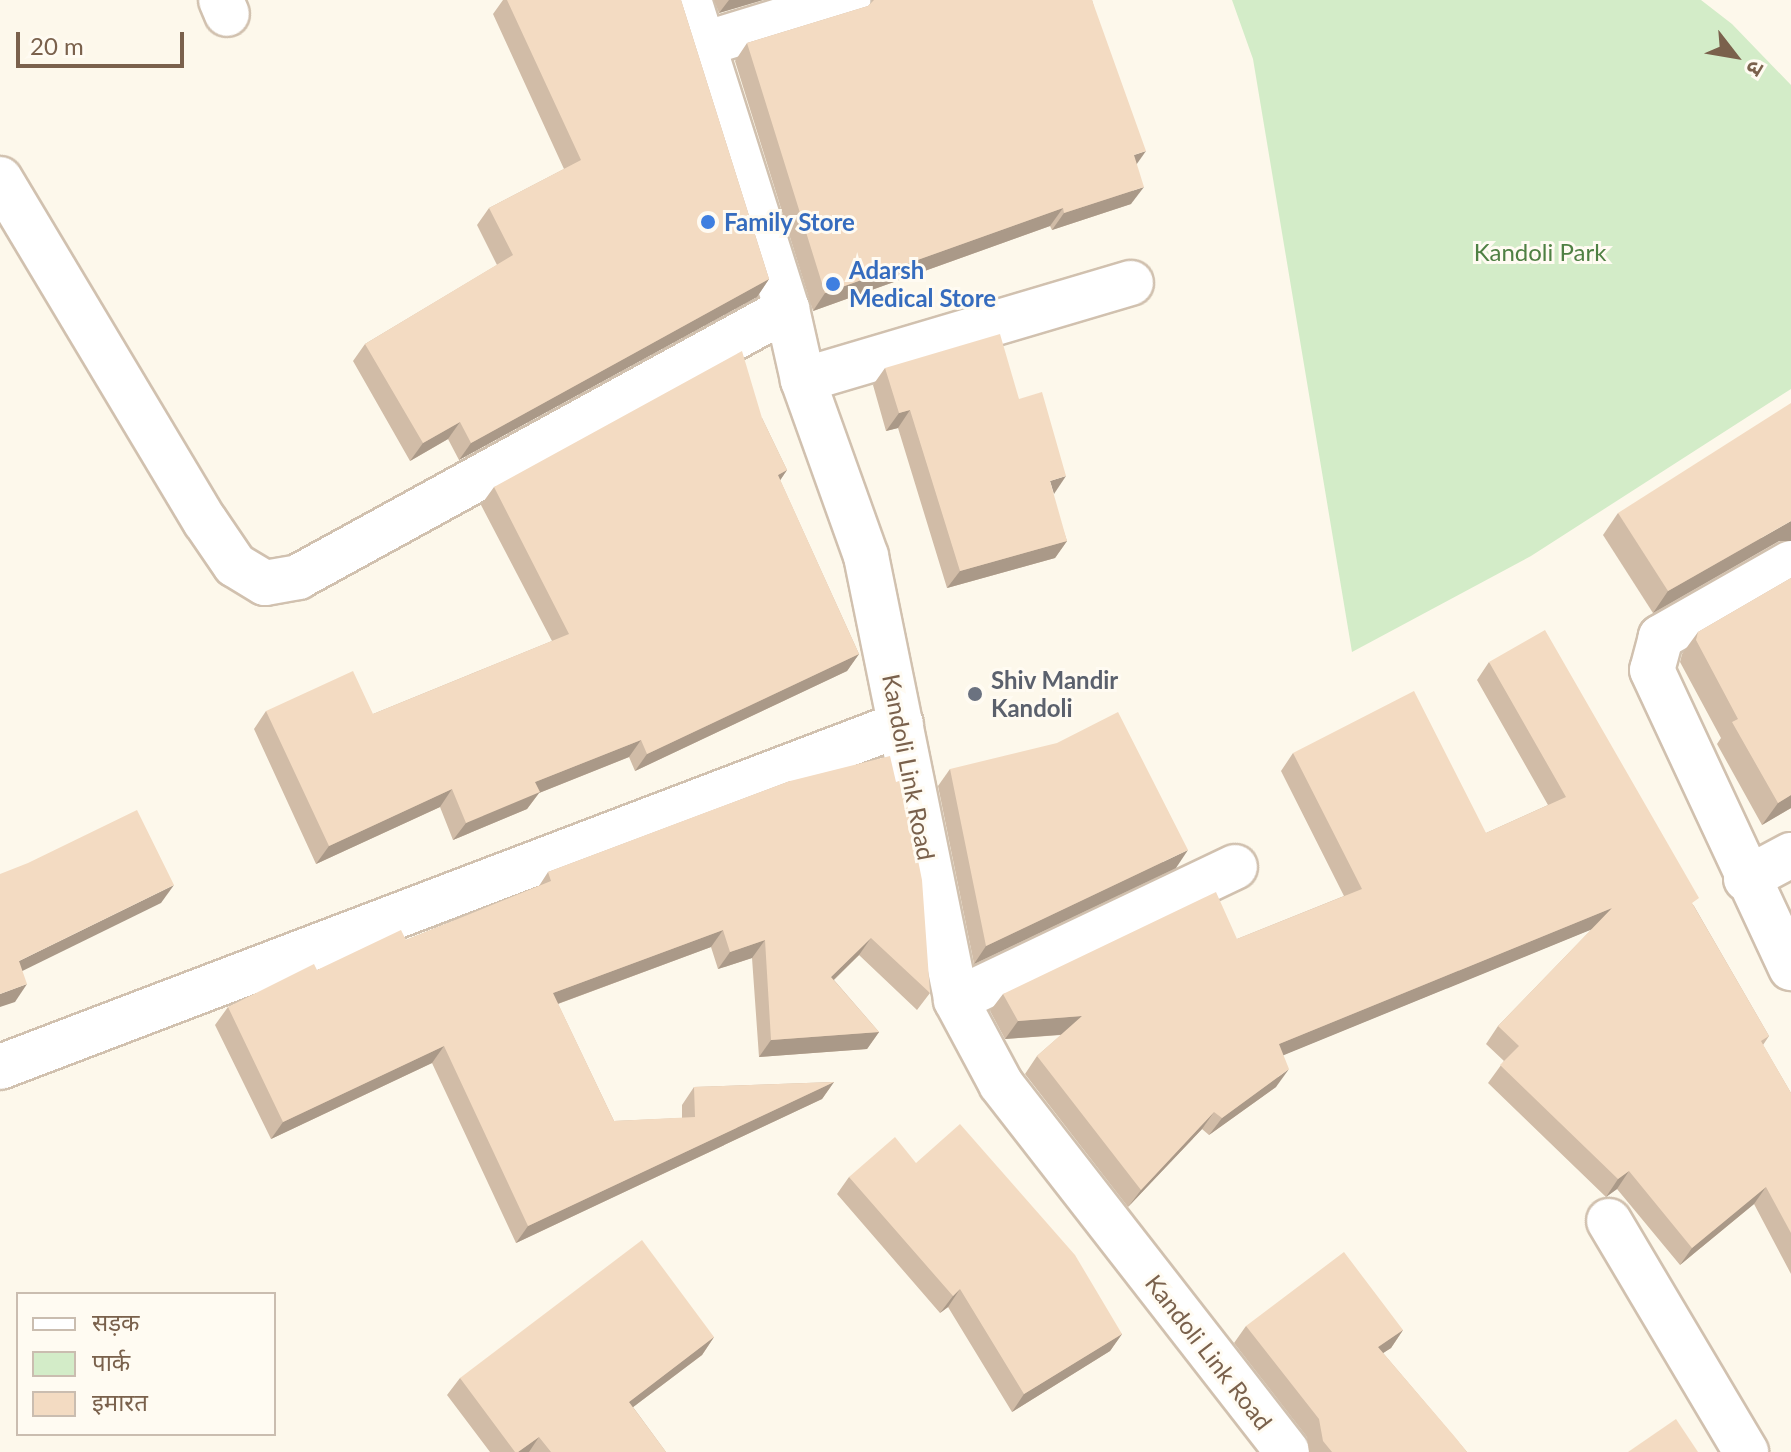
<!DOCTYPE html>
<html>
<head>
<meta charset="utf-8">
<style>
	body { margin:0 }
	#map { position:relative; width:1791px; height:1452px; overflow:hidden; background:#fdf8eb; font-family:Lato,"Noto Sans Devanagari",sans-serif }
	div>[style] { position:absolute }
	.green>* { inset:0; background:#d3ecc8 }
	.roads { filter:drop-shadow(2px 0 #d1c1af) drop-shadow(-2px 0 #d1c1af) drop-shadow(0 2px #d1c1af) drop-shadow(0 -2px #d1c1af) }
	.minor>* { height:44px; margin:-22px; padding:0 22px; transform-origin:22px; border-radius:22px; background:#fff }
	.wall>* { inset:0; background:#d1bca7 }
	.shaded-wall>* { inset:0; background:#a98 }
	.building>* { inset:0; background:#f3dbc2 }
	.dots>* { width:22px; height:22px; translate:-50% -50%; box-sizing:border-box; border:4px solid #fffbf2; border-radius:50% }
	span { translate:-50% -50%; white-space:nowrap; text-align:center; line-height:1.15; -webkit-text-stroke:6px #fffbf2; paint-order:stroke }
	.shop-label { font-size:24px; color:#366cbe; font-weight:700 }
	.left { translate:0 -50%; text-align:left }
	.park-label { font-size:24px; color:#4f8043 }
	.worship-label { font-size:24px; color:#5b616d; font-weight:700 }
	.street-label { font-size:24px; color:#7a614c }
	.legend { position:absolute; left:16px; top:1292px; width:260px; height:144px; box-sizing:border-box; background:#fffbf2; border:2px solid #cabdb0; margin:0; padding:10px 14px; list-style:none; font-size:24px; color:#7a614c }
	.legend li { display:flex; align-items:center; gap:16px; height:40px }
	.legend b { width:40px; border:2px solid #cabdb0 }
	.north { position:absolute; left:1695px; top:16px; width:80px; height:80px; -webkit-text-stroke:6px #fffbf2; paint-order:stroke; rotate:121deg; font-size:22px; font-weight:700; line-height:32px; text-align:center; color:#7a614c }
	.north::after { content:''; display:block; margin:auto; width:28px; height:36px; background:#7a614c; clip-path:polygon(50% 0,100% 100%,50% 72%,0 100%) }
	.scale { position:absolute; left:16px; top:32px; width:168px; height:36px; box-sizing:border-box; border:4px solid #7a614c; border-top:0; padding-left:10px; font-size:24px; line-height:28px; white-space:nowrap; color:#7a614c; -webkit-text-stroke:6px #fffbf2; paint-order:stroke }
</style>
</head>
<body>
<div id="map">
	<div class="green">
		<div style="clip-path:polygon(1232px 0,1701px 0,1732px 24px,1791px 85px,1791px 389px,1531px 556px,1352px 652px,1253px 59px)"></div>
	</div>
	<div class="roads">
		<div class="minor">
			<div style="left:221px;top:0;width:15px;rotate:67deg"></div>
			<div style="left:689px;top:0;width:324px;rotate:72.4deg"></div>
			<div style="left:787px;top:309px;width:73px;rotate:77.3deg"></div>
			<div style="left:803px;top:380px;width:187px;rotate:70.3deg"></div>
			<div style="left:866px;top:556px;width:453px;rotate:78.5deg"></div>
			<div style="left:956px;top:1000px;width:95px;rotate:61.8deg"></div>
			<div style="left:1001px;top:1084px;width:466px;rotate:52.1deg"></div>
			<div style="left:704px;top:44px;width:151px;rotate:-17deg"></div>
			<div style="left:0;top:179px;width:399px;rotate:59.1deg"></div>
			<div style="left:205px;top:521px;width:53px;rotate:55.7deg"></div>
			<div style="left:235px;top:565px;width:35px;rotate:31deg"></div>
			<div style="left:265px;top:583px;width:34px;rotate:-10deg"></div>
			<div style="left:298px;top:577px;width:558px;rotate:-28.73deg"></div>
			<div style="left:803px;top:380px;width:342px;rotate:-16.5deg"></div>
			<div style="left:1791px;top:563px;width:150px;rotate:150.4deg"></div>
			<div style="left:1661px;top:637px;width:34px;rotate:105deg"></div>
			<div style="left:1652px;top:670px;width:329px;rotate:65deg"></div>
			<div style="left:1746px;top:879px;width:51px;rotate:-28.1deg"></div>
			<div style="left:956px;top:1000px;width:309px;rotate:-25.5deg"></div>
			<div style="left:0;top:1067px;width:964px;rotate:-20.84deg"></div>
			<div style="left:1609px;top:1221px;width:269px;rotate:59.3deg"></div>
		</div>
	</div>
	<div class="wall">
		<div style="clip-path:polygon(503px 0,681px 0,769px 279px,757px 297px,459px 460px,448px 439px,410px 461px,353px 361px,365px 344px,497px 265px,477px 225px,489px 208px,564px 169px,493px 14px)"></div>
		<div style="clip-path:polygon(714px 0,763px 0,719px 13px)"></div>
		<div style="clip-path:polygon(872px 0,1092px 0,1137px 164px,1131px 204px,1052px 230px,1050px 226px,813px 311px,735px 61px,747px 43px,868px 6px,872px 2px)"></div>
		<div style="clip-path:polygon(885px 368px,1019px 399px,1067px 541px,1055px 558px,947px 588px,898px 428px,886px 431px,873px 385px)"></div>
		<div style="clip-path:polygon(762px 418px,787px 470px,780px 480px,859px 654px,847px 671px,635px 771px,629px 757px,539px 793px,527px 809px,453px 840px,440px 807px,316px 864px,254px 729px,266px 711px,373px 714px,552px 641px,481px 505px,494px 487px)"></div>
		<div style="clip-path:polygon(1618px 513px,1779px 541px,1653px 613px,1603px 535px)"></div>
		<div style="clip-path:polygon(1791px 578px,1791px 808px,1762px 825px,1717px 744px,1721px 738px,1680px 662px,1682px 654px,1698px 632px)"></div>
		<div style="clip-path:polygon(1489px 662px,1694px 906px,1769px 1036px,1763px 1045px,1791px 1093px,1791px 1274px,1754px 1204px,1680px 1265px,1617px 1189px,1606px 1197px,1488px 1083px,1504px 1061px,1486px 1044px,1498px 1026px,1592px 929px,1283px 1055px,1276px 1087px,1209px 1135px,1202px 1129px,1128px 1207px,1025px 1074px,1037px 1056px,1061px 1035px,1005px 1039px,990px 1011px,1003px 994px,1237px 939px,1344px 896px,1281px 771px,1293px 753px,1486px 833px,1548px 805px,1477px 680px)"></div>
		<div style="clip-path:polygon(950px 769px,1176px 868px,974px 964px,938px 786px)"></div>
		<div style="clip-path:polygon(790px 781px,930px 993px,917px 1010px,859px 955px,834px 980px,879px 1032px,867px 1049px,759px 1057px,752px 958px,718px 969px,711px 947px,558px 1004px,614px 1121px,682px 1118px,682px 1105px,694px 1087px,834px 1082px,822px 1099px,516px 1243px,432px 1063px,271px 1139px,215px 1025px,228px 1007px,317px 970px,406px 940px,539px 886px,548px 872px)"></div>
		<div style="clip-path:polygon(916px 1163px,1122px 1334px,1110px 1351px,1012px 1412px,948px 1307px,940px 1313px,837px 1194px,849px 1177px)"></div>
		<div style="clip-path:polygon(1246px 1326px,1403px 1330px,1391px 1348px,1383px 1353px,1467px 1452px,1309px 1452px,1307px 1437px,1234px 1343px)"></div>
		<div style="clip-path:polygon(714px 1337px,702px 1355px,633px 1407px,666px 1452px,490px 1452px,447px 1395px,460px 1378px)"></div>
	</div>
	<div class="shaded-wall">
		<div style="clip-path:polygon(729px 0,763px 0,719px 13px)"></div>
		<div style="clip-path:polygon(1146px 151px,1134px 168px,1134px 155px)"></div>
		<div style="clip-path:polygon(1144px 187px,1131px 204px,1052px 230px,1064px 213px)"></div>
		<div style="clip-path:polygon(1063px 208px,1050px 226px,813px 311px,825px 293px)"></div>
		<div style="clip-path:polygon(769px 279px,757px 297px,459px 460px,471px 443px)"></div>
		<div style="clip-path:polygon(910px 410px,898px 428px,886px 431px,899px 413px)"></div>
		<div style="clip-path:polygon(460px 422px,448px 439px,410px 461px,423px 443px)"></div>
		<div style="clip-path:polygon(787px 470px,775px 488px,778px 475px)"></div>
		<div style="clip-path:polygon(1066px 476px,1054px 494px,1050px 481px)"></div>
		<div style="clip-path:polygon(1791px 521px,1791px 541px,1779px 541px,1653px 613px,1668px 591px)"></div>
		<div style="clip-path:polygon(1067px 541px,1055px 558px,947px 588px,960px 571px)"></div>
		<div style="clip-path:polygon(859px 654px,847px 671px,635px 771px,647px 754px)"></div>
		<div style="clip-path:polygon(641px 740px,629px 757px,539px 793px,527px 809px,453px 840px,466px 823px,535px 782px)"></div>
		<div style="clip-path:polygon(452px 789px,440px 807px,316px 864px,329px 846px)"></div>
		<div style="clip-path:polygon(1791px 795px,1791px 808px,1762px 825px,1778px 803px)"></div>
		<div style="clip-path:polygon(1188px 850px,1176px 868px,974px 964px,986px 946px)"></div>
		<div style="clip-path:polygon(174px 885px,161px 903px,6px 979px,19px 961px)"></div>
		<div style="clip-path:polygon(1612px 908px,1600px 926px,1267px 1062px,1279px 1044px)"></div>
		<div style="clip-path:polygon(723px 930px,711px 947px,541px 1010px,553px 993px)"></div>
		<div style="clip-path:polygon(871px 938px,859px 955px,819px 994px,831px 977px)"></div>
		<div style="clip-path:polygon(765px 940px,752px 958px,718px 969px,730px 952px)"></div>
		<div style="clip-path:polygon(27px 984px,15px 1002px,0 1007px,0 994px)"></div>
		<div style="clip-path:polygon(1082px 1016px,1070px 1034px,1005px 1039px,1018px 1021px)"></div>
		<div style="clip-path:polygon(879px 1032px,867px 1049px,759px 1057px,771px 1040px)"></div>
		<div style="clip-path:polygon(444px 1046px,432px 1063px,271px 1139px,283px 1122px)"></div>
		<div style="clip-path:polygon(1289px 1069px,1276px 1087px,1209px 1135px,1222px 1118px)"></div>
		<div style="clip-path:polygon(834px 1082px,822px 1099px,516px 1243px,528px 1226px)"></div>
		<div style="clip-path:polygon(1214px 1112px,1202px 1129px,1128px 1207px,1141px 1190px)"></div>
		<div style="clip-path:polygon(1629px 1171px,1617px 1189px,1606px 1197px,1618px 1179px)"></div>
		<div style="clip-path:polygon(1766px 1187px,1754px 1204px,1680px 1265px,1692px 1248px)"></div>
		<div style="clip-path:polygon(960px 1289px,948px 1307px,940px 1313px,953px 1296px)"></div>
		<div style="clip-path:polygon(1403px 1330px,1391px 1348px,1366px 1364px,1378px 1347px)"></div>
		<div style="clip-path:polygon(1122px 1334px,1110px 1351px,1012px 1412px,1024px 1394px)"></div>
		<div style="clip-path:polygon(714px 1337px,702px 1355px,616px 1420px,629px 1402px)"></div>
		<div style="clip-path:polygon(539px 1437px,529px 1452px,518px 1452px)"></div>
	</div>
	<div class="building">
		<div style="clip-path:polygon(507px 0,681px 0,769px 279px,471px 443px,460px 422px,423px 443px,365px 344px,513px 255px,489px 208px,581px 160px)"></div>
		<div style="clip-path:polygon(874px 0,1092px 0,1146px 151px,1134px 155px,1144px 187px,1064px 213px,1063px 208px,825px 293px,747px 43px,868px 6px)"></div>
		<div style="clip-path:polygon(1000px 334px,1019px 399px,1042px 392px,1066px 476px,1050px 481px,1067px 541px,960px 571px,910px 410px,899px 413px,885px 368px)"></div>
		<div style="clip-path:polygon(742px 351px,762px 418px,787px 470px,778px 475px,859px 654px,647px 754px,641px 740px,535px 782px,540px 792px,466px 823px,452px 789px,329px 846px,266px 711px,353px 671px,373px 714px,569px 634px,494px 487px)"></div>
		<div style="clip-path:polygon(1791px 403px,1791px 521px,1668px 591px,1618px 513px)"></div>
		<div style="clip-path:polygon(1791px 578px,1791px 795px,1778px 803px,1732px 722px,1738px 719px,1696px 640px,1698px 632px)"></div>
		<div style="clip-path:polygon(1545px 630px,1699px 898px,1692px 903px,1769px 1036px,1761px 1041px,1791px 1093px,1791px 1233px,1766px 1187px,1692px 1248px,1629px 1171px,1618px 1179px,1500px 1065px,1519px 1046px,1498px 1026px,1612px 908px,1279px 1044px,1289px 1069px,1222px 1118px,1214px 1112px,1141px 1190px,1037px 1056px,1082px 1016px,1018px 1021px,1003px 994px,1216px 892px,1237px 939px,1362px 889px,1293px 753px,1414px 691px,1486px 833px,1566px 797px,1489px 662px)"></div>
		<div style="clip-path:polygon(1118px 712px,1188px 850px,986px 946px,950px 769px,1057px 743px)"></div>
		<div style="clip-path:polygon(890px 756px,896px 782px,902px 780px,922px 880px,930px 993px,871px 938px,831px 977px,879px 1032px,771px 1040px,765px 940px,730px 952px,723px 930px,553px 993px,614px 1121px,695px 1117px,694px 1087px,834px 1082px,528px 1226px,444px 1046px,283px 1122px,228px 1007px,314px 964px,317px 970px,401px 930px,406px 940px,551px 881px,548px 872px,707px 812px,790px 781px)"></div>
		<div style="clip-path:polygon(137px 810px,174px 885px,19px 961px,27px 984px,0 994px,0 874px,28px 863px)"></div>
		<div style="clip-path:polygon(960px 1124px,1075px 1255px,1122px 1334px,1024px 1394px,960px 1289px,953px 1296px,849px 1177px,895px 1137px,916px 1163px)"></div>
		<div style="clip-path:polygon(642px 1240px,714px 1337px,629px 1402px,666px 1452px,551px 1452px,539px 1437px,518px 1452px,515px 1452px,460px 1378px)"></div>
		<div style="clip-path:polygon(1344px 1252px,1403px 1330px,1378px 1347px,1455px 1437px,1467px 1452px,1332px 1452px,1323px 1441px,1319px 1419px,1246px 1326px)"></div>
		<div style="clip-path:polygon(1676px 1419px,1698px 1452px,1628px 1452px)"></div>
	</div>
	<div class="dots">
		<div style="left:708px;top:222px;background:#3f7fe0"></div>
		<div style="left:833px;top:284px;background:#3f7fe0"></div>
		<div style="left:975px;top:694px;background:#6b7280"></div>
	</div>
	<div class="shop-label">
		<span class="left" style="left:724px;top:222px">Family Store</span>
		<span class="left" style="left:849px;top:284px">Adarsh<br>Medical Store</span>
	</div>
	<div class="park-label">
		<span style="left:1540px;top:252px">Kandoli Park</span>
	</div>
	<div class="worship-label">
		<span class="left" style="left:991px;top:694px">Shiv Mandir<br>Kandoli</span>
	</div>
	<div class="street-label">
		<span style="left:909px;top:767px;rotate:79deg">Kandoli Link Road</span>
		<span style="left:1209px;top:1352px;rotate:52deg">Kandoli Link Road</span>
	</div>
	<ul class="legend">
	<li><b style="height:10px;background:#fff"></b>सड़क</li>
	<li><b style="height:22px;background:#d3ecc8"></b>पार्क</li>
	<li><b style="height:22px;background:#f3dbc2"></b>इमारत</li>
	</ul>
	<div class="north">उ</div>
	<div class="scale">20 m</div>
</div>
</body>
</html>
